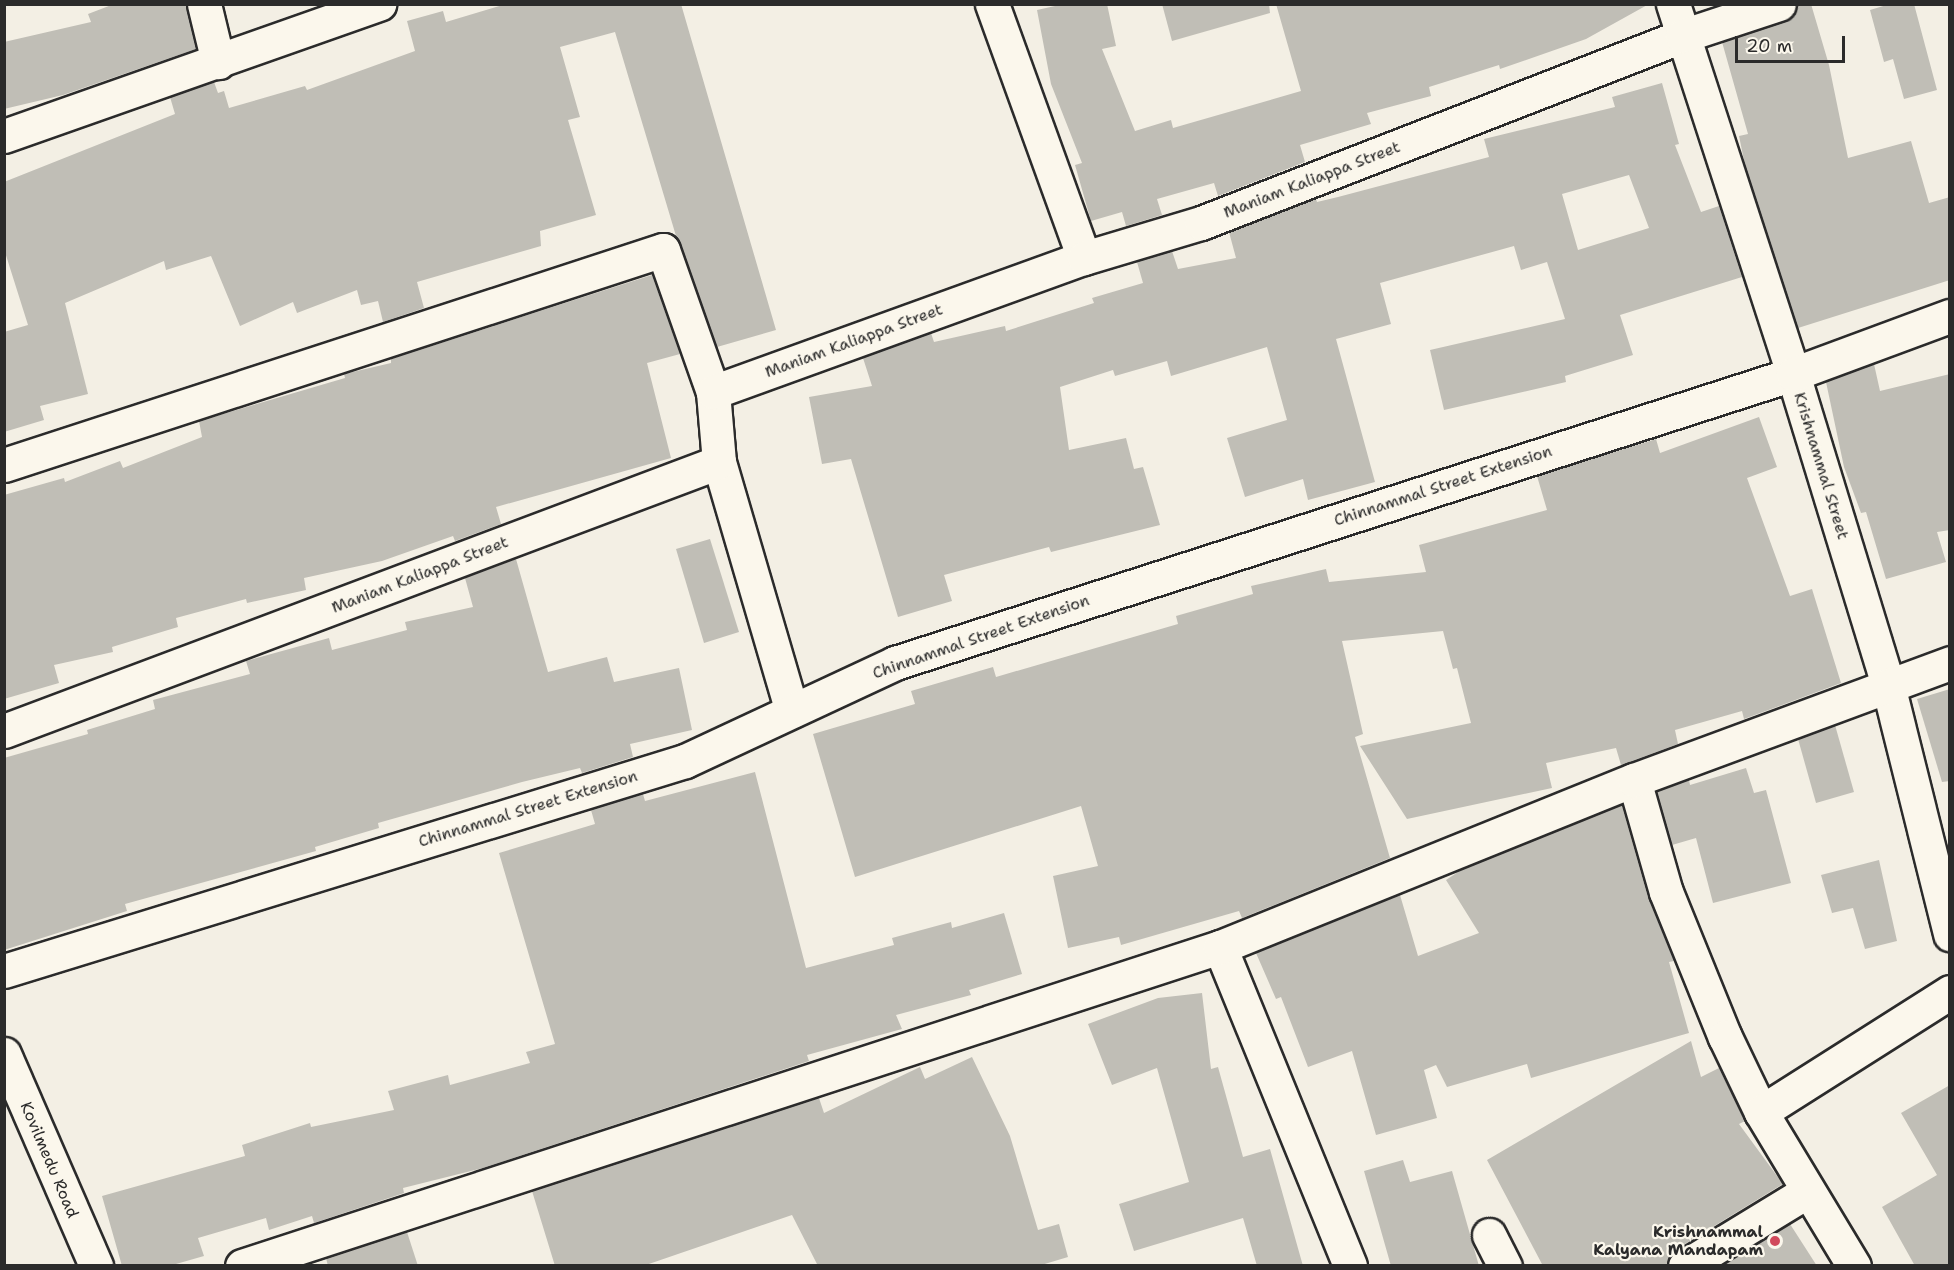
<!DOCTYPE html>
<html>
<head>
<meta charset="utf-8">
<style>
	body { margin:0 }
	#map { position:relative; width:1954px; height:1270px; overflow:hidden; background:#f3efe4; font-family:"Shantell Sans",sans-serif }
	div>[style] { position:absolute }
	.building>* { inset:0; background:#c0beb6 }
	.roads { filter:drop-shadow(2px 0 #2b2b2b) drop-shadow(-2px 0 #2b2b2b) drop-shadow(0 2px #2b2b2b) drop-shadow(0 -2px #2b2b2b) }
	.minor>* { height:33px; margin:-16.5px; padding:0 16.5px; transform-origin:16.5px; border-radius:16.5px; background:#fbf7ec }
	.dots>* { width:16px; height:16px; translate:-50% -50%; box-sizing:border-box; border:3px solid #fbf7ec; border-radius:50% }
	span { translate:-50% -50%; white-space:nowrap; text-align:center; line-height:1.15; -webkit-text-stroke:4.5px #fbf7ec; paint-order:stroke }
	.street-label { font-size:16px; color:#2b2b2b }
	.poi-label { font-size:16px; color:#2b2b2b; font-weight:700 }
	.right { translate:-100% -50%; text-align:right }
	.frame { position:absolute; inset:0; border:6px solid #2b2b2b; pointer-events:none }
	.scale { position:absolute; left:1735px; top:36px; width:110px; height:27px; box-sizing:border-box; border:3px solid #2b2b2b; border-top:0; padding-left:8px; font-size:18px; line-height:21px; white-space:nowrap; color:#2b2b2b; -webkit-text-stroke:4px #fbf7ec; paint-order:stroke }
</style>
</head>
<body>
<div id="map">
	<div class="building">
		<div style="clip-path:polygon(114px 4px,186px 4px,196px 49px,63px 95px,4px 109px,4px 42px,91px 22px,88px 14px)"></div>
		<div style="clip-path:polygon(506px 4px,681px 4px,776px 330px,717px 347px,676px 236px,615px 32px,560px 47px,580px 117px,568px 120px,596px 215px,540px 231px,541px 246px,417px 282px,424px 308px,383px 322px,378px 301px,361px 305px,357px 290px,297px 313px,293px 302px,240px 326px,211px 256px,166px 270px,164px 261px,65px 303px,88px 394px,40px 406px,44px 420px,4px 432px,4px 332px,28px 325px,4px 249px,4px 182px,175px 114px,170px 97px,214px 82px,218px 93px,224px 91px,229px 108px,305px 86px,307px 90px,415px 51px,407px 21px,443px 11px,446px 22px)"></div>
		<div style="clip-path:polygon(1064px 4px,1107px 4px,1116px 46px,1102px 49px,1135px 131px,1171px 120px,1173px 128px,1301px 91px,1276px 4px,1649px 4px,1586px 39px,1500px 69px,1499px 65px,1429px 87px,1431px 96px,1367px 113px,1371px 124px,1300px 145px,1305px 162px,1218px 196px,1214px 183px,1157px 199px,1162px 215px,1126px 226px,1122px 212px,1091px 221px,1075px 165px,1082px 163px,1051px 84px,1037px 10px)"></div>
		<div style="clip-path:polygon(1162px 4px,1269px 4px,1270px 13px,1172px 41px)"></div>
		<div style="clip-path:polygon(1797px 4px,1811px 4px,1829px 65px,1848px 158px,1911px 141px,1929px 203px,1950px 197px,1950px 280px,1798px 328px,1746px 170px,1739px 136px,1748px 134px,1722px 42px,1785px 22px,1793px 16px)"></div>
		<div style="clip-path:polygon(1890px 4px,1914px 4px,1937px 90px,1904px 99px,1893px 59px,1884px 62px,1870px 10px)"></div>
		<div style="clip-path:polygon(evenodd,1662px 83px,1679px 144px,1675px 145px,1701px 212px,1719px 206px,1742px 277px,1620px 315px,1633px 355px,1565px 376px,1566px 382px,1444px 410px,1430px 350px,1565px 319px,1547px 262px,1521px 270px,1514px 246px,1380px 283px,1391px 324px,1336px 339px,1375px 482px,1308px 500px,1303px 479px,1245px 497px,1227px 438px,1287px 420px,1267px 347px,1171px 376px,1167px 361px,1115px 376px,1113px 370px,1060px 387px,1069px 450px,1126px 438px,1134px 469px,1143px 467px,1160px 525px,1051px 552px,1049px 547px,944px 575px,952px 601px,898px 617px,851px 459px,822px 464px,809px 397px,872px 386px,863px 358px,931px 333px,934px 342px,1005px 326px,1006px 331px,1094px 303px,1092px 298px,1143px 283px,1137px 262px,1172px 251px,1178px 269px,1236px 258px,1229px 232px,1316px 199px,1317px 202px,1338px 197px,1489px 157px,1484px 139px,1615px 107px,1612px 97px,1662px 83px,1629px 175px,1649px 228px,1578px 250px,1562px 194px,1629px 175px)"></div>
		<div style="clip-path:polygon(652px 275px,680px 354px,647px 363px,671px 458px,496px 507px,501px 524px,455px 541px,453px 536px,382px 561px,304px 578px,306px 590px,247px 603px,246px 599px,176px 618px,178px 627px,112px 647px,113px 652px,54px 665px,59px 683px,4px 699px,4px 495px,64px 478px,65px 482px,120px 461px,123px 468px,202px 437px,199px 421px,345px 378px,344px 374px,391px 363px,391px 359px)"></div>
		<div style="clip-path:polygon(1874px 364px,1880px 391px,1950px 374px,1950px 530px,1937px 532px,1946px 562px,1886px 579px,1866px 512px,1861px 513px,1844px 467px,1826px 382px)"></div>
		<div style="clip-path:polygon(1759px 417px,1777px 467px,1747px 478px,1790px 596px,1812px 589px,1841px 683px,1744px 719px,1742px 711px,1675px 730px,1678px 744px,1621px 765px,1616px 748px,1546px 763px,1552px 788px,1407px 819px,1360px 746px,1471px 723px,1457px 668px,1453px 669px,1443px 631px,1342px 641px,1363px 734px,1355px 737px,1390px 858px,1242px 918px,1239px 911px,1121px 945px,1119px 937px,1068px 948px,1053px 876px,1098px 866px,1081px 806px,855px 877px,813px 734px,915px 704px,911px 691px,993px 667px,996px 677px,1178px 624px,1176px 616px,1253px 594px,1251px 586px,1326px 569px,1329px 582px,1426px 572px,1419px 545px,1547px 510px,1537px 476px,1656px 439px,1660px 453px)"></div>
		<div style="clip-path:polygon(710px 539px,739px 632px,704px 643px,676px 549px)"></div>
		<div style="clip-path:polygon(516px 559px,548px 672px,607px 657px,614px 682px,679px 668px,692px 730px,630px 744px,633px 757px,582px 773px,580px 768px,522px 782px,378px 823px,379px 828px,315px 847px,316px 851px,125px 904px,127px 911px,4px 950px,4px 758px,88px 734px,87px 730px,155px 709px,153px 700px,250px 674px,246px 661px,329px 638px,332px 650px,407px 630px,405px 622px,473px 607px,465px 578px)"></div>
		<div style="clip-path:polygon(1950px 689px,1950px 781px,1942px 782px,1917px 699px)"></div>
		<div style="clip-path:polygon(1835px 725px,1854px 792px,1816px 803px,1798px 739px)"></div>
		<div style="clip-path:polygon(1746px 768px,1754px 793px,1766px 790px,1791px 883px,1713px 903px,1696px 838px,1672px 845px,1657px 792px,1689px 780px,1690px 785px)"></div>
		<div style="clip-path:polygon(755px 772px,806px 968px,894px 945px,892px 938px,951px 922px,952px 928px,1004px 913px,1022px 974px,969px 990px,971px 995px,896px 1015px,902px 1029px,807px 1055px,809px 1061px,483px 1168px,403px 1188px,404px 1193px,314px 1223px,312px 1216px,269px 1230px,266px 1218px,198px 1238px,204px 1256px,169px 1266px,122px 1266px,102px 1196px,245px 1156px,242px 1145px,310px 1123px,311px 1127px,394px 1110px,388px 1091px,448px 1075px,450px 1085px,530px 1063px,526px 1052px,555px 1044px,499px 853px,595px 824px,591px 810px,643px 794px,645px 801px)"></div>
		<div style="clip-path:polygon(1622px 805px,1648px 897px,1674px 961px,1669px 962px,1689px 1033px,1531px 1078px,1527px 1064px,1447px 1087px,1436px 1065px,1424px 1070px,1437px 1118px,1376px 1135px,1352px 1051px,1308px 1067px,1281px 997px,1276px 999px,1256px 953px,1400px 895px,1418px 956px,1479px 933px,1446px 880px,1461px 870px)"></div>
		<div style="clip-path:polygon(1879px 860px,1897px 941px,1865px 949px,1853px 908px,1832px 913px,1821px 875px)"></div>
		<div style="clip-path:polygon(1202px 993px,1211px 1069px,1218px 1067px,1243px 1157px,1270px 1149px,1303px 1266px,1257px 1266px,1243px 1218px,1134px 1251px,1119px 1204px,1189px 1182px,1157px 1068px,1112px 1085px,1088px 1024px,1158px 998px)"></div>
		<div style="clip-path:polygon(1691px 1041px,1701px 1077px,1719px 1068px,1745px 1121px,1739px 1124px,1783px 1184px,1675px 1250px,1666px 1266px,1543px 1266px,1487px 1160px)"></div>
		<div style="clip-path:polygon(972px 1057px,1010px 1136px,1038px 1230px,1059px 1224px,1068px 1257px,1038px 1266px,818px 1266px,792px 1215px,643px 1266px,555px 1266px,532px 1191px,819px 1098px,824px 1113px,920px 1067px,925px 1079px)"></div>
		<div style="clip-path:polygon(1950px 1085px,1950px 1266px,1915px 1266px,1882px 1207px,1937px 1175px,1901px 1113px)"></div>
		<div style="clip-path:polygon(1403px 1160px,1410px 1182px,1452px 1171px,1479px 1266px,1391px 1266px,1364px 1171px)"></div>
		<div style="clip-path:polygon(1790px 1224px,1817px 1266px,1722px 1266px)"></div>
		<div style="clip-path:polygon(407px 1232px,418px 1266px,328px 1266px,326px 1258px)"></div>
	</div>
	<div class="roads">
		<div class="minor">
			<div style="left:204px;top:4px;width:60px;rotate:76.4deg"></div>
			<div style="left:992px;top:4px;width:270px;rotate:70.1deg"></div>
			<div style="left:1673px;top:4px;width:389px;rotate:72deg"></div>
			<div style="left:1793px;top:374px;width:325px;rotate:73deg"></div>
			<div style="left:1888px;top:685px;width:257px;rotate:76deg"></div>
			<div style="left:4px;top:136px;width:398px;rotate:-19.4deg"></div>
			<div style="left:719px;top:462px;width:259px;rotate:73.7deg"></div>
			<div style="left:4px;top:465px;width:693px;rotate:-18.07deg"></div>
			<div style="left:663px;top:250px;width:151px;rotate:70.6deg"></div>
			<div style="left:4px;top:731px;width:764px;rotate:-20.62deg"></div>
			<div style="left:719px;top:462px;width:70px;rotate:-94.9deg"></div>
			<div style="left:713px;top:392px;width:394px;rotate:-19.9deg"></div>
			<div style="left:1084px;top:258px;width:122px;rotate:-16.7deg"></div>
			<div style="left:1201px;top:223px;width:516px;rotate:-21.24deg"></div>
			<div style="left:1682px;top:36px;width:102px;rotate:-18.3deg"></div>
			<div style="left:1634px;top:780px;width:116px;rotate:74.1deg"></div>
			<div style="left:1666px;top:892px;width:157px;rotate:67.9deg"></div>
			<div style="left:1725px;top:1037px;width:83px;rotate:64.4deg"></div>
			<div style="left:1761px;top:1112px;width:180px;rotate:58.9deg"></div>
			<div style="left:1220px;top:947px;width:344px;rotate:67.8deg"></div>
			<div style="left:4px;top:971px;width:713px;rotate:-17.14deg"></div>
			<div style="left:685px;top:761px;width:232px;rotate:-25deg"></div>
			<div style="left:895px;top:663px;width:943px;rotate:-17.84deg"></div>
			<div style="left:1793px;top:374px;width:167px;rotate:-20.3deg"></div>
			<div style="left:4px;top:1054px;width:231px;rotate:66.5deg"></div>
			<div style="left:1761px;top:1112px;width:224px;rotate:-32.4deg"></div>
			<div style="left:1489px;top:1235px;width:35px;rotate:63deg"></div>
			<div style="left:242px;top:1266px;width:1029px;rotate:-18.07deg"></div>
			<div style="left:1220px;top:947px;width:446px;rotate:-22deg"></div>
			<div style="left:1634px;top:780px;width:337px;rotate:-20.3deg"></div>
			<div style="left:1685px;top:1266px;width:144px;rotate:-31.4deg"></div>
		</div>
	</div>
	<div class="dots">
		<div style="left:1775px;top:1241px;background:#d1495b"></div>
	</div>
	<div class="street-label">
		<span style="left:1312px;top:180px;rotate:-21deg">Maniam Kaliappa Street</span>
		<span style="left:854px;top:341px;rotate:-20deg">Maniam Kaliappa Street</span>
		<span style="left:1821px;top:466px;rotate:73deg">Krishnammal Street</span>
		<span style="left:1443px;top:486px;rotate:-18deg">Chinnammal Street Extension</span>
		<span style="left:420px;top:575px;rotate:-21deg">Maniam Kaliappa Street</span>
		<span style="left:981px;top:637px;rotate:-19deg">Chinnammal Street Extension</span>
		<span style="left:528px;top:809px;rotate:-17deg">Chinnammal Street Extension</span>
		<span style="left:49px;top:1160px;rotate:67deg">Kovilmedu Road</span>
	</div>
	<div class="poi-label">
		<span class="right" style="left:1763px;top:1241px">Krishnammal<br>Kalyana Mandapam</span>
	</div>
	<div class="frame"></div>
	<div class="scale">20 m</div>
</div>
</body>
</html>
